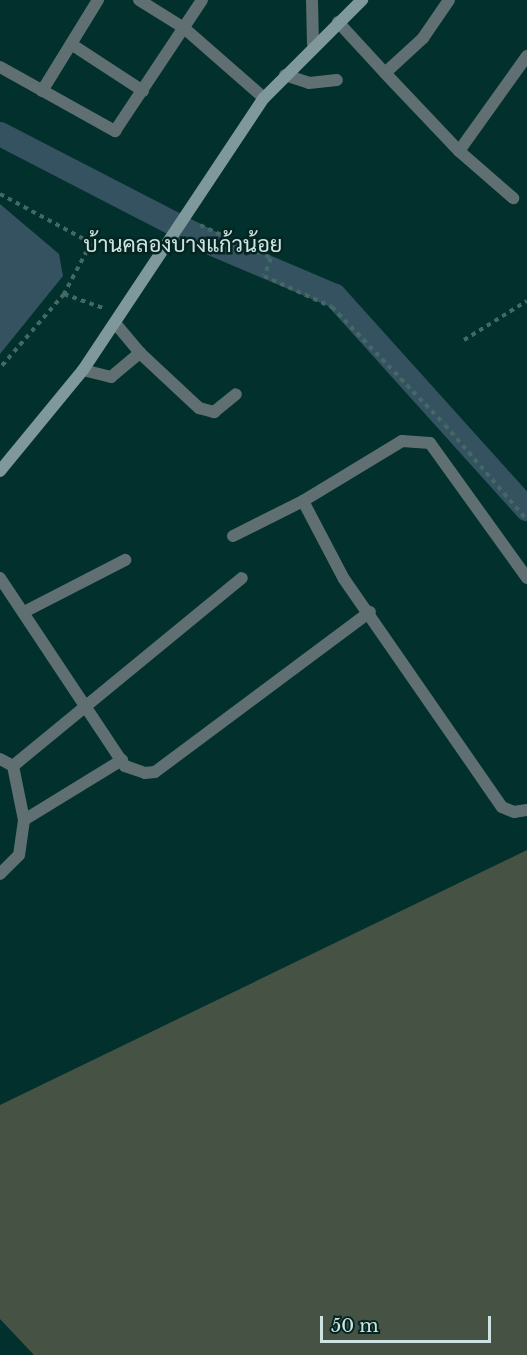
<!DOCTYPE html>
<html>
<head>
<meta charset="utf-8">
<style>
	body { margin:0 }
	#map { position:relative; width:527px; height:1355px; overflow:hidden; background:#02302c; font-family:"Libre Baskerville",Sarabun,serif }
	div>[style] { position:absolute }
	.green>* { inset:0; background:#465244 }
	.water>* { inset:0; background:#355261 }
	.canal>* { height:24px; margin:-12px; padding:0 12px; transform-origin:12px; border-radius:12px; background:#355261 }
	.path>* { height:4px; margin-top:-2px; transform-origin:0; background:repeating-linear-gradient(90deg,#426965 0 4.5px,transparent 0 9px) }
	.service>* { height:12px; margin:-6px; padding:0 6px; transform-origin:6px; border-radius:6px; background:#606f72 }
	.minor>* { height:12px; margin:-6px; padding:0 6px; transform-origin:6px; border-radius:6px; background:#606f72 }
	.secondary>* { height:12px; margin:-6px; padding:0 6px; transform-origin:6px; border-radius:6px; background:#7f989c }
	span { translate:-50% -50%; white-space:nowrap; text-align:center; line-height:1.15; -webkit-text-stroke:5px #042522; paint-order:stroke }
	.quarter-label { font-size:22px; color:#cee4e1 }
	.scale { position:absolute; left:320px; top:1316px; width:171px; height:27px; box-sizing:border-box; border:3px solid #cee4e1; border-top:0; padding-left:8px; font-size:18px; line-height:21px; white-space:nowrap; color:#cee4e1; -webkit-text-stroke:4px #042522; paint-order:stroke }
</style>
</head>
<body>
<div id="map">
	<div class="green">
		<div style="clip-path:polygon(527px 850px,527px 1355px,34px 1355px,0 1319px,0 1105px)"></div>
	</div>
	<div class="water">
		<div style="clip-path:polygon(0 204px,59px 254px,63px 276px,0 354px)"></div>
	</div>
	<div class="canal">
		<div style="left:0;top:134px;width:242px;rotate:27.3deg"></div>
		<div style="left:215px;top:245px;width:130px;rotate:23deg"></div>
		<div style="left:335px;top:296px;width:287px;rotate:48deg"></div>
	</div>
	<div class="path">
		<div style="left:0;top:194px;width:103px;rotate:28.3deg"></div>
		<div style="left:91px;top:243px;width:58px;rotate:117.9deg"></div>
		<div style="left:64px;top:294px;width:98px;rotate:130.9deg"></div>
		<div style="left:200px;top:225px;width:78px;rotate:24.9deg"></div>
		<div style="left:271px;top:258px;width:19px;rotate:111deg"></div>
		<div style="left:264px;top:276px;width:75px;rotate:24.5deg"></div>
		<div style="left:332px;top:307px;width:163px;rotate:46.2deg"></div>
		<div style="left:445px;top:425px;width:125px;rotate:49.2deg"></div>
		<div style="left:64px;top:294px;width:41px;rotate:19.7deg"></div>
		<div style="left:464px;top:340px;width:74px;rotate:-31.8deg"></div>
	</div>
	<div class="service">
		<div style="left:139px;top:0;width:53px;rotate:31.9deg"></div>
		<div style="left:184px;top:28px;width:106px;rotate:41.2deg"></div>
		<div style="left:338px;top:22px;width:69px;rotate:47.3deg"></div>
		<div style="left:385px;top:73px;width:52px;rotate:-42.6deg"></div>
		<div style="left:423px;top:38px;width:46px;rotate:-55.6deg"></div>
		<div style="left:71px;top:44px;width:86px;rotate:33.1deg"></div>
		<div style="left:0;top:67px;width:132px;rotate:29.1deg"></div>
		<div style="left:115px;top:131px;width:157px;rotate:-56.4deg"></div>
		<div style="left:385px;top:73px;width:108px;rotate:46.5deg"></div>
		<div style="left:459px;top:151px;width:72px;rotate:41deg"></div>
		<div style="left:285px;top:75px;width:25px;rotate:18deg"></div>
		<div style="left:309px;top:83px;width:28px;rotate:-6deg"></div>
		<div style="left:42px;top:91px;width:107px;rotate:-58.4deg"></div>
		<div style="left:459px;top:151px;width:117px;rotate:-54.4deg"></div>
		<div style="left:233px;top:536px;width:78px;rotate:-26.6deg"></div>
		<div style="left:0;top:578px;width:226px;rotate:56.4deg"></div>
		<div style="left:125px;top:766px;width:21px;rotate:19deg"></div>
		<div style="left:145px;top:773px;width:10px;rotate:-6deg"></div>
		<div style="left:155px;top:772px;width:268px;rotate:-36.7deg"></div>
		<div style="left:527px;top:578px;width:166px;rotate:-125.7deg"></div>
		<div style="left:430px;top:443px;width:28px;rotate:-176deg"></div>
		<div style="left:402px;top:441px;width:116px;rotate:148.8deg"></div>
		<div style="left:303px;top:501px;width:88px;rotate:62.3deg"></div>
		<div style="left:344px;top:579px;width:277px;rotate:55.3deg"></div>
		<div style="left:502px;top:807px;width:13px;rotate:23deg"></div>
		<div style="left:514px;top:812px;width:13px;rotate:-9deg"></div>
		<div style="left:24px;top:612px;width:114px;rotate:-27.2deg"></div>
		<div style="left:0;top:759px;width:15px;rotate:28deg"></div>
		<div style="left:13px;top:766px;width:55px;rotate:78.5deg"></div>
		<div style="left:24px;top:820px;width:35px;rotate:98deg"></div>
		<div style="left:19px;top:855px;width:27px;rotate:135deg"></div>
		<div style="left:13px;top:766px;width:296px;rotate:-39.4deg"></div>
		<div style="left:24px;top:820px;width:115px;rotate:-31.5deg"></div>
	</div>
	<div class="minor">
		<div style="left:312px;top:0;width:44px;rotate:88.7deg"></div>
		<div style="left:115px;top:323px;width:39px;rotate:50deg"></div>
		<div style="left:140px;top:353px;width:81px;rotate:43deg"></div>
		<div style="left:199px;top:408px;width:16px;rotate:15deg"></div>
		<div style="left:214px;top:412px;width:28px;rotate:-39deg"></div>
		<div style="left:83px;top:370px;width:29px;rotate:14deg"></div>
		<div style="left:111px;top:377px;width:38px;rotate:-40deg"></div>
	</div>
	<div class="secondary">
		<div style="left:0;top:471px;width:131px;rotate:-50.6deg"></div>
		<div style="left:83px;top:370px;width:327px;rotate:-56.4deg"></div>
		<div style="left:264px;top:98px;width:139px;rotate:-45deg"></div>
	</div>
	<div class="quarter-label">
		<span style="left:183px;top:245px">บ้านคลองบางแก้วน้อย</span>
	</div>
	<div class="scale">50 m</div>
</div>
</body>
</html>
